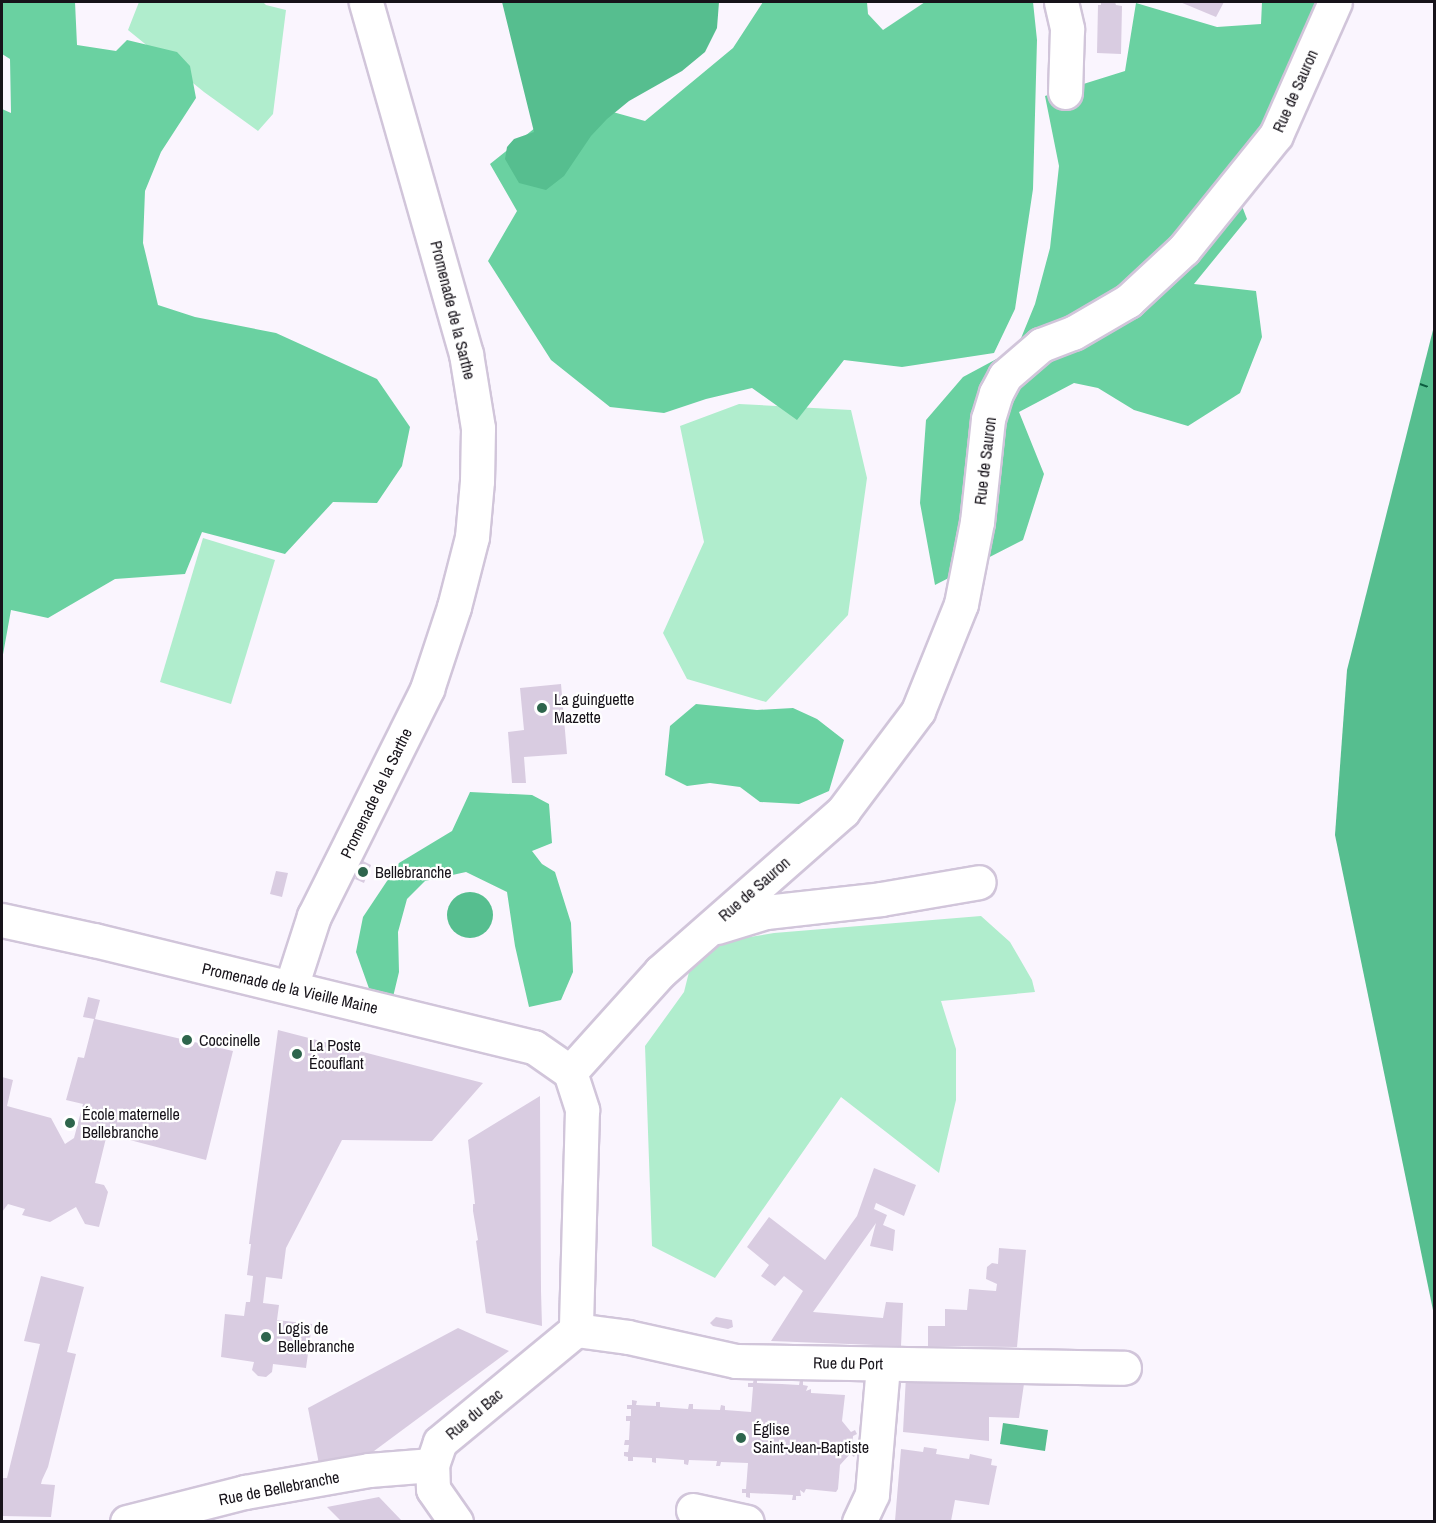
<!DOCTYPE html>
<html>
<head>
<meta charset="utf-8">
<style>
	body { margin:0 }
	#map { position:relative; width:1436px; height:1523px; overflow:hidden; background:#faf5fe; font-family:"Archivo Narrow",sans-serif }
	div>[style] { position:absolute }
	.green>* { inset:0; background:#b0edcd }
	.forest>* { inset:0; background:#6ad1a1 }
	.water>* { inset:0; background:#56be8f }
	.round { border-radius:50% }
	.ferry>* { height:1.5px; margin-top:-0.75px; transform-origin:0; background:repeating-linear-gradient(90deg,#0b5d3f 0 8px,transparent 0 14px) }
	.building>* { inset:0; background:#d9cce1 }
	.roads { filter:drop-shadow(2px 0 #d1c5da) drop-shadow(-2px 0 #d1c5da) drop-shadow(0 2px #d1c5da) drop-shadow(0 -2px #d1c5da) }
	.minor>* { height:33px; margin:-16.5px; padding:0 16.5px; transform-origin:16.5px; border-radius:16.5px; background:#fff }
	.dots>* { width:16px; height:16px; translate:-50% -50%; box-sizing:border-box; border:3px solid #fff; border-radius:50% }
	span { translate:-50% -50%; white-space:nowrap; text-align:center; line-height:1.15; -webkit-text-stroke:4.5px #fff; paint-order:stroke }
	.street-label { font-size:16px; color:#17131a }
	.poi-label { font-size:16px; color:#17131a }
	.left { translate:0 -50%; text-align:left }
	.frame { position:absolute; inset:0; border:3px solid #17131a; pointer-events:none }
</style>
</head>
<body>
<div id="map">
	<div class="green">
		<div style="clip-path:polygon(139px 2px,263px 2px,266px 5px,286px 10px,273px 114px,258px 131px,204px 92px,128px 30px)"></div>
		<div style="clip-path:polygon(739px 404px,851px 410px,867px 478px,848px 615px,766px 702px,687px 679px,663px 633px,704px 542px,680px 426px)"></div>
		<div style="clip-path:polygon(203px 538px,275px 560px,231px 704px,160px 682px)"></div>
		<div style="clip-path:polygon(981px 916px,1010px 942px,1032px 980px,1035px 992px,941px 1001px,956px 1049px,956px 1100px,939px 1173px,841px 1097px,715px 1278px,652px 1246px,645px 1046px,684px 992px,692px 960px,725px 941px,774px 933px)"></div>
	</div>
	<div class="forest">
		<div style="clip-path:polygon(2px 2px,75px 2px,77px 45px,116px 51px,127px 40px,177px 52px,190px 66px,196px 98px,161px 152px,145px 191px,143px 243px,158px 305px,195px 317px,276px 333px,377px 379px,410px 427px,402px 466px,377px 503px,333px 502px,285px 554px,202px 532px,185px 574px,115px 579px,48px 618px,11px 610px,2px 660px,2px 109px,11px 113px,10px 59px,2px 54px)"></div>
		<div style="clip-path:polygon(763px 2px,867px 2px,868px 14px,883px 30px,925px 2px,1033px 2px,1037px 40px,1033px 189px,1015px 309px,994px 353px,902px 367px,844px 360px,797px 420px,752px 388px,706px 399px,664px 413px,610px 407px,551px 360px,488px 261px,517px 211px,490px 164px,570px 100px,645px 121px,733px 48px)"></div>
		<div style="clip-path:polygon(1262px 2px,1321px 2px,1275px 104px,1230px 175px,1247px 219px,1194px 284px,1256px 291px,1262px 337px,1240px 393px,1188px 426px,1134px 410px,1098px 388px,1074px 383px,1019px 412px,1044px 474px,1023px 540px,935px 585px,920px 503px,926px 420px,963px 377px,1017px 348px,1035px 304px,1050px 248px,1059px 166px,1045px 96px,1125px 71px,1136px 3px,1217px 27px,1261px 24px)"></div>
		<div style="clip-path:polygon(696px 704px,757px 710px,793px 708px,817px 719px,844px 740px,829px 791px,799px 804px,760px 802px,740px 787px,710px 783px,687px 786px,665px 775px,670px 726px)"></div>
		<div style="clip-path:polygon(470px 792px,532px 795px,549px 804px,552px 843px,532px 851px,542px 864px,555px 872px,571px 923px,573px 972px,561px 1000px,529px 1007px,515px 946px,507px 892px,466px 872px,425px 881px,407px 899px,398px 932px,399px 972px,393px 997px,371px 994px,356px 952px,363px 917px,399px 863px,452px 831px)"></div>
	</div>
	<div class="water">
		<div style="clip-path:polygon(502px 2px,719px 2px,717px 28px,705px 52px,682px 71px,629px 101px,607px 119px,591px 136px,564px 176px,546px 190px,519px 183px,505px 159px,507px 147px,514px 139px,534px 132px)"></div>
		<div style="clip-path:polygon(1434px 326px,1434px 1315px,1335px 835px,1347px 670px)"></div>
		<div class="round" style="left:447px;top:892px;width:46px;height:46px"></div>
		<div style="clip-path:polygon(1003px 1423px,1048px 1430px,1045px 1451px,1000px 1444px)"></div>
	</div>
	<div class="ferry">
		<div style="left:1420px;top:384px;width:15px;rotate:20deg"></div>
	</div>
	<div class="building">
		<div style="clip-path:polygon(1101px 2px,1115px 2px,1116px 5px,1122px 6px,1121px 54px,1097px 53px,1098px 5px,1101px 5px)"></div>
		<div style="clip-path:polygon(1180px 2px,1224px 2px,1216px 17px)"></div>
		<div style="clip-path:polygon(561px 684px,567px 754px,524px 757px,526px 783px,512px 783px,508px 732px,524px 730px,520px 688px)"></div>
		<div style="clip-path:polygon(363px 861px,371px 865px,364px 883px,355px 879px)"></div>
		<div style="clip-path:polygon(276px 871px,288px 873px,282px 897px,270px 894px)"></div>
		<div style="clip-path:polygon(88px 997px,100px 1000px,95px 1019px,233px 1051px,206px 1160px,107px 1134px,95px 1183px,104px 1185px,108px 1192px,99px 1227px,85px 1224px,76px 1207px,50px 1222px,22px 1215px,25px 1209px,8px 1204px,2px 1212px,2px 1077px,13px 1080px,7px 1106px,51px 1118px,65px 1144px,74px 1138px,83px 1104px,66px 1100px,78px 1057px,84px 1058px,94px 1019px,83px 1017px)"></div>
		<div style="clip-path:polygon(278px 1030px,483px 1083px,432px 1141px,342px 1140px,286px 1248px,282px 1279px,266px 1277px,263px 1303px,279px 1305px,277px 1320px,312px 1324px,306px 1368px,273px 1364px,272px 1372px,266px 1377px,258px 1376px,252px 1370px,254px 1362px,221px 1357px,225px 1314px,244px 1316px,246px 1302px,250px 1302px,253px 1276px,247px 1275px,251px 1244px,249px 1244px)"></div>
		<div style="clip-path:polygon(540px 1096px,541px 1291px,542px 1326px,486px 1313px,476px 1241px,478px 1240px,473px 1211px,473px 1204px,475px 1204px,468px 1140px)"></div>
		<div style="clip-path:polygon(874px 1168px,916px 1185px,904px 1216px,876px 1203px,874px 1209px,887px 1215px,883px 1225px,895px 1230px,893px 1251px,870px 1246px,876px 1223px,813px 1312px,883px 1318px,886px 1302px,903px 1303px,901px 1346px,771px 1341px,803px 1291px,784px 1276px,775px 1286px,761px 1276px,769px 1265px,747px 1247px,769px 1217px,825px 1260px,857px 1216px)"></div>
		<div style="clip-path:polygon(999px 1248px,1026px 1250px,1017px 1347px,928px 1346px,928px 1326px,945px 1326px,945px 1309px,967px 1310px,969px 1289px,996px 1291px,997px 1284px,986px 1279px,987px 1267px,992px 1263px,998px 1264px)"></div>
		<div style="clip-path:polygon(41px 1276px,84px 1287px,67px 1352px,76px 1354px,48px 1467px,42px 1480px,41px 1484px,55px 1485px,51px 1517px,2px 1516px,2px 1478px,7px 1478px,40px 1344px,24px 1341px)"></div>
		<div style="clip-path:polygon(716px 1317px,732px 1320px,733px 1327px,728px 1329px,713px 1326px,710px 1323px)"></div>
		<div style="clip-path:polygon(458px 1328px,509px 1351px,370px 1454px,319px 1464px,308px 1408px)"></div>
		<div style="clip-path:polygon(906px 1376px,1025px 1377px,1019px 1418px,989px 1417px,989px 1441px,903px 1432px)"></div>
		<div style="clip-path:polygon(754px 1378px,757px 1378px,757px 1383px,782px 1384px,799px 1385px,800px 1380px,803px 1381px,803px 1385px,808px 1386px,806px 1391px,811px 1389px,811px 1393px,845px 1395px,842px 1421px,851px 1432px,855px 1430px,857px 1434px,853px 1436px,852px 1451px,856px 1453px,854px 1457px,850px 1454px,840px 1465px,838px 1489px,836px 1492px,806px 1489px,804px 1493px,800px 1490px,801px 1496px,796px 1496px,796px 1500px,792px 1500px,793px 1495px,750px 1493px,750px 1498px,746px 1497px,746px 1493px,742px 1493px,742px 1489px,746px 1489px,748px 1463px,721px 1462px,720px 1466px,716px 1466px,717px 1461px,689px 1460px,688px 1465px,684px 1464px,684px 1460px,656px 1458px,656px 1463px,652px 1462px,652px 1458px,633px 1457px,633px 1461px,628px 1461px,628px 1457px,624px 1456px,624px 1452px,628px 1452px,629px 1445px,624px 1445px,625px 1440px,629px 1440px,630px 1421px,626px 1421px,626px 1416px,631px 1416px,631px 1409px,627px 1409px,627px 1405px,632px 1405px,632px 1400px,637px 1401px,636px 1405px,656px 1406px,656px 1402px,660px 1402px,660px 1407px,688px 1409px,689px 1404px,693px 1404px,693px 1409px,720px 1410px,721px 1405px,725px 1406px,725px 1410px,751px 1412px,753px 1387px,748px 1387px,748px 1383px,753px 1383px)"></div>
		<div style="clip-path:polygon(924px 1447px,937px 1449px,936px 1454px,969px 1459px,970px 1454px,992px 1459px,991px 1465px,997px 1466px,989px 1505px,955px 1500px,951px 1521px,895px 1521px,901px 1449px,923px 1452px)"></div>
		<div style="clip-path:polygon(379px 1497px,402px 1521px,341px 1521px,327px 1507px)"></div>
	</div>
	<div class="roads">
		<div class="minor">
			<div style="left:1061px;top:2px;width:28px;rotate:77deg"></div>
			<div style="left:1067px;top:29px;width:63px;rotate:91.8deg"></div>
			<div style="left:2px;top:920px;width:94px;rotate:12.3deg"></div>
			<div style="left:94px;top:940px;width:453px;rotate:13.7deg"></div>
			<div style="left:534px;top:1047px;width:44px;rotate:34.8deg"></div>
			<div style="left:717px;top:927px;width:51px;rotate:-17deg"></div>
			<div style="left:766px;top:912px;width:116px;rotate:-6.4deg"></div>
			<div style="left:881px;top:899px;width:99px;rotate:-9.8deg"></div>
			<div style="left:291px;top:987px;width:75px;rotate:-72.1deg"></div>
			<div style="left:314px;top:916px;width:254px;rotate:-63.5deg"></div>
			<div style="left:427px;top:689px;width:86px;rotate:-71.8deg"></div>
			<div style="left:454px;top:607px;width:72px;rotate:-75.6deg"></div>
			<div style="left:472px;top:537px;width:56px;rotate:-84.9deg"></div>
			<div style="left:477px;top:481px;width:53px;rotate:-88.9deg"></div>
			<div style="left:478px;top:428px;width:75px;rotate:-99.2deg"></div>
			<div style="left:466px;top:354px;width:366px;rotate:-105.9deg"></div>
			<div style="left:570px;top:1072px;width:135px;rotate:-48deg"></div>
			<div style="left:660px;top:972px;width:244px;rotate:-41.3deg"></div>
			<div style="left:843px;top:811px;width:125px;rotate:-53.1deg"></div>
			<div style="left:918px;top:711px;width:115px;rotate:-68.1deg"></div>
			<div style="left:961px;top:604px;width:84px;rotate:-79deg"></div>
			<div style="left:977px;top:522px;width:104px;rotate:-83.9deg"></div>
			<div style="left:988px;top:419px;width:27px;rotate:-73deg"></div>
			<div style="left:996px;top:393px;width:19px;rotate:-62deg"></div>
			<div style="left:1005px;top:376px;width:48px;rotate:-40.7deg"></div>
			<div style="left:1041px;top:345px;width:34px;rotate:-21deg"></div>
			<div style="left:1073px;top:333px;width:64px;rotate:-30.2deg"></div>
			<div style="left:1128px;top:301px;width:76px;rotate:-42.9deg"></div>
			<div style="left:1184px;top:249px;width:146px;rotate:-51.1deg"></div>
			<div style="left:1276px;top:135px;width:145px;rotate:-66.1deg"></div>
			<div style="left:570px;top:1072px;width:40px;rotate:72deg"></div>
			<div style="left:582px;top:1110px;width:220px;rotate:91.6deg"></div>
			<div style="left:576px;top:1330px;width:52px;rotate:7.7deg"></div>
			<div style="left:628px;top:1337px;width:111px;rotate:12.5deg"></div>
			<div style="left:736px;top:1361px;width:388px;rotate:1deg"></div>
			<div style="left:693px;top:1510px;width:55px;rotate:12.5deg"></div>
			<div style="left:127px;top:1522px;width:122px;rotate:-14.3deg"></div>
			<div style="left:245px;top:1492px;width:126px;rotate:-10.1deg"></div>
			<div style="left:369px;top:1470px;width:63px;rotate:-4.5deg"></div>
			<div style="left:456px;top:1522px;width:40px;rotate:-124.9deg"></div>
			<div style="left:433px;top:1489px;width:24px;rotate:-92deg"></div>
			<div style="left:432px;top:1465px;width:24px;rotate:-71deg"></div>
			<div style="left:440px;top:1442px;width:176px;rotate:-39.5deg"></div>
			<div style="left:859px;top:1522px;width:31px;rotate:-65deg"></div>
			<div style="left:872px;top:1494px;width:129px;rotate:-85.1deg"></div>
		</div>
	</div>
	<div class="dots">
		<div style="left:542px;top:708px;background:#2e654c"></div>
		<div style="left:363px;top:872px;background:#2e654c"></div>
		<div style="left:187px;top:1040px;background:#2e654c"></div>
		<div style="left:297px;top:1054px;background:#2e654c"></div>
		<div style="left:70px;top:1123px;background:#2e654c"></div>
		<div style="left:266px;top:1337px;background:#2e654c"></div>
		<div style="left:741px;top:1438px;background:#2e654c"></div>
	</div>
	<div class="street-label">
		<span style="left:1295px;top:91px;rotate:-66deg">Rue de Sauron</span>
		<span style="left:453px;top:310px;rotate:76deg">Promenade de la Sarthe</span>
		<span style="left:985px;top:461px;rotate:-83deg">Rue de Sauron</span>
		<span style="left:376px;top:793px;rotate:-64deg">Promenade de la Sarthe</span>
		<span style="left:754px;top:889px;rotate:-41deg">Rue de Sauron</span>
		<span style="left:290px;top:988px;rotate:13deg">Promenade de la Vieille Maine</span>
		<span style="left:848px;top:1363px;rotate:1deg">Rue du Port</span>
		<span style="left:474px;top:1414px;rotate:-40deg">Rue du Bac</span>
		<span style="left:279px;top:1488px;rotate:-11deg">Rue de Bellebranche</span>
	</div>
	<div class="poi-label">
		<span class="left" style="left:554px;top:708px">La guinguette<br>Mazette</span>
		<span class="left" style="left:375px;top:872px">Bellebranche</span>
		<span class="left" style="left:199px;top:1040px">Coccinelle</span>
		<span class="left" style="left:309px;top:1054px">La Poste<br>Écouflant</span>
		<span class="left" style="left:82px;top:1123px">École maternelle<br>Bellebranche</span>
		<span class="left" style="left:278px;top:1337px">Logis de<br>Bellebranche</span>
		<span class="left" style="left:753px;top:1438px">Église<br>Saint-Jean-Baptiste</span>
	</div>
	<div class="frame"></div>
</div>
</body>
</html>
